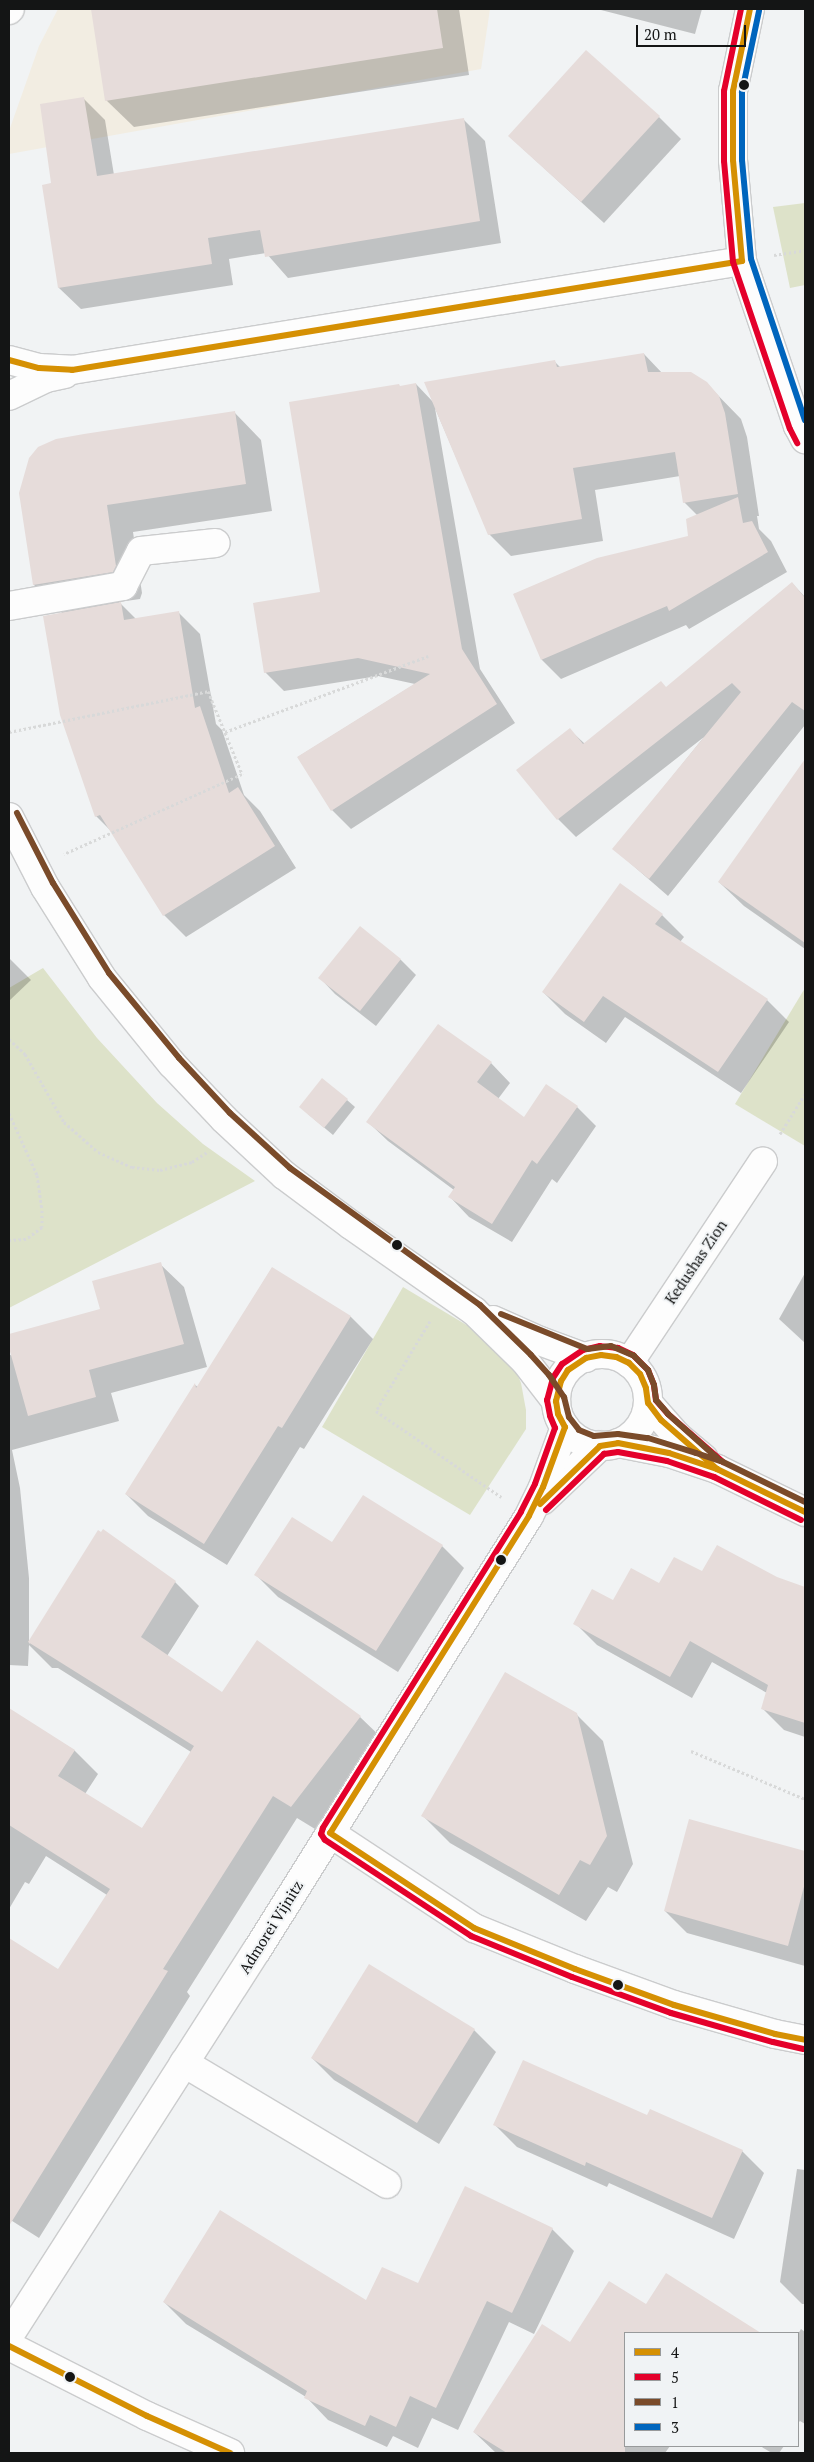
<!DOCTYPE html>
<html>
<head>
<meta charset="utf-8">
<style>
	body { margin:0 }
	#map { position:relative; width:814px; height:2462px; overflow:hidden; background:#f1f3f4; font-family:"PT Serif",serif }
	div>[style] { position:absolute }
	.education>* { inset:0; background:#f2ede2 }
	.green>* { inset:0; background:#dde2c9 }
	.shadow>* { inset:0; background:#0003 }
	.building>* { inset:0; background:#e6dcda }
	.path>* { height:3px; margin-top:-1.5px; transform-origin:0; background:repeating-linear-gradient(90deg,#d8d9d9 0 2.5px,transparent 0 5px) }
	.roads { filter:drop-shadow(1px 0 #cbcccd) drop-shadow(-1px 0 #cbcccd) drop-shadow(0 1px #cbcccd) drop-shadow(0 -1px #cbcccd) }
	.minor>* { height:28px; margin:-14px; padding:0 14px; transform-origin:14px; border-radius:14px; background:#fdfdfd }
	.minor>.ring { margin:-14px; padding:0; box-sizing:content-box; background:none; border:28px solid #fdfdfd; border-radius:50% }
	.bus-1>* { height:6px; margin:-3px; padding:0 3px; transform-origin:3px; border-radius:3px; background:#d59003 }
	.bus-2>* { height:6px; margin:-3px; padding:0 3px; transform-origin:3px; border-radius:3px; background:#e4002b }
	.bus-3>* { height:6px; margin:-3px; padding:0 3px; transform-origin:3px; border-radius:3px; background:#7a4b2a }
	.bus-4>* { height:6px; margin:-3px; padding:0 3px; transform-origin:3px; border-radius:3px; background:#0065bd }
	.dots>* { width:14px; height:14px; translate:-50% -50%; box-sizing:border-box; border:2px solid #f0f3f5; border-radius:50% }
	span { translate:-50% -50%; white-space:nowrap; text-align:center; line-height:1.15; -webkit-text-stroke:4px #f0f3f5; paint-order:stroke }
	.street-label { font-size:15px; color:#141515 }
	.frame { position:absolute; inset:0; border:10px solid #141515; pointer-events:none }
	.legend { position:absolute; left:624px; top:2332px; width:175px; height:115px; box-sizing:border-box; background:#f0f3f5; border:1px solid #989a9b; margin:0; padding:6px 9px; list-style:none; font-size:15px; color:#141515 }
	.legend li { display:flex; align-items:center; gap:10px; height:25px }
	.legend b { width:25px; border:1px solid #989a9b }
	.scale { position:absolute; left:636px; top:25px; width:110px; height:22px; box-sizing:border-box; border:2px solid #141515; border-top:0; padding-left:6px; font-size:15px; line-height:18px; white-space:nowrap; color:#141515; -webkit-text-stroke:4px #f0f3f5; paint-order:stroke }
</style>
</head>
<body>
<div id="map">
	<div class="education">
		<div style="clip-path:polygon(58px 9px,490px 9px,481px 69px,9px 154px,9px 131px,39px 46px)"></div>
	</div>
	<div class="green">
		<div style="clip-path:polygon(805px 203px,805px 285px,790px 288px,773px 207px)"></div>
		<div style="clip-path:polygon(43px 968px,97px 1038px,157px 1103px,203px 1144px,255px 1181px,9px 1308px,9px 988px)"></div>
		<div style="clip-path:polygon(805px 988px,805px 1146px,735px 1104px)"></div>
		<div style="clip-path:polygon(403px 1287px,495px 1342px,514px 1366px,521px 1383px,526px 1410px,526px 1429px,470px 1515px,322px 1427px)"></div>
	</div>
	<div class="shadow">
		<div style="clip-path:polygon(92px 9px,459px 9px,469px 75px,134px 127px,106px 100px)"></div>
		<div style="clip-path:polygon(597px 9px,702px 9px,695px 34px)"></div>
		<div style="clip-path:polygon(84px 99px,105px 120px,114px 175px,463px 119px,485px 141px,501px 243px,288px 278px,266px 253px,229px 259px,233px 285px,81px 309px,59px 288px,52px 184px)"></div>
		<div style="clip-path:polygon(659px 117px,681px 139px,604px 223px,509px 136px)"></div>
		<div style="clip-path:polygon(644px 354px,663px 374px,706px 383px,741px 419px,747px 437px,759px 516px,757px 516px,759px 529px,771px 541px,787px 572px,689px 629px,686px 625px,561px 679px,542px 660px,514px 594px,690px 537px,698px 516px,684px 502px,680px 476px,595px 490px,603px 541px,511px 556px,489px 534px,435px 408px,480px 669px,515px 723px,351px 829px,332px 810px,298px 757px,415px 684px,378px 676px,284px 691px,265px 672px,322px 593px,401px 387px,416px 384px,434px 403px,555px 362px,561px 368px)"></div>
		<div style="clip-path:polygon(234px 412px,261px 440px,272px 511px,133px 532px,142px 593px,140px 599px,119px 602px,136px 619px,178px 612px,200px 634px,216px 724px,222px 730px,244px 795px,260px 811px,296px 868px,186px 937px,164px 915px,113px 833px,96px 816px,63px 614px,34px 585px,20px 493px)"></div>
		<div style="clip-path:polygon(792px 583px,805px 597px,805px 725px,668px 896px,614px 849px,704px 737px,576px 837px,558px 819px,570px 730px,585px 744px,667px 688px)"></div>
		<div style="clip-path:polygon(805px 761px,805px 949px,744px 906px,719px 882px)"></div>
		<div style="clip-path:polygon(662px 915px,684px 937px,680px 942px,767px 1000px,789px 1022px,741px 1093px,625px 1017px,606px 1043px,565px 1014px,543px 992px)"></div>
		<div style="clip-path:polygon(360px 928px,401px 960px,416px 975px,376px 1026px,335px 994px,320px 978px)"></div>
		<div style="clip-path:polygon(9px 958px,31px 980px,9px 1001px)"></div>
		<div style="clip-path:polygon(491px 1063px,510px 1083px,498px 1099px,524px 1118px,577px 1107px,596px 1126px,557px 1183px,552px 1179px,512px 1242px,469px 1217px,450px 1197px,454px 1190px,388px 1141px,368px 1122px)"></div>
		<div style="clip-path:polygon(347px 1100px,355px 1107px,333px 1135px,308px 1114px)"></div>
		<div style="clip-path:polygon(160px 1264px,184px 1287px,207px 1367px,111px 1393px,119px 1421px,12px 1450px,20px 1488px,29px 1578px,29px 1644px,99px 1532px,175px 1582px,199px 1606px,167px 1656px,222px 1694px,257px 1642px,360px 1717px,384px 1740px,315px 1829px,297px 1818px,187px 1992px,190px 1996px,39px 2238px,9px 2219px,9px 2057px,23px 2034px,9px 2025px,9px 1960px,18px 1945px,59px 1971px,107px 1895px,46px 1856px,29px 1884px,25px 1882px,9px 1909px,9px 1710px,74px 1750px,98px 1774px,85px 1794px,142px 1829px,191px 1752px,58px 1668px,52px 1668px,29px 1645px,28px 1666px,9px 1665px,9px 1356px,12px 1354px,9px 1335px,102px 1310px)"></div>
		<div style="clip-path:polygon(272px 1268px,351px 1317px,373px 1339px,304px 1449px,300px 1447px,227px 1565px,148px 1516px,126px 1494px,195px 1385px,198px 1387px)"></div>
		<div style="clip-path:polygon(805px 1273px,805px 1343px,779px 1319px)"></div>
		<div style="clip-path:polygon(442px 1546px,464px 1568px,398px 1672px,278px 1597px,256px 1575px)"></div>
		<div style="clip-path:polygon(702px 1573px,776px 1578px,805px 1588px,805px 1737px,784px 1730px,762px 1708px,767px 1693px,712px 1662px,692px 1698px,597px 1645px,575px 1623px,613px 1602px,660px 1585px)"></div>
		<div style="clip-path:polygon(576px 1714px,603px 1741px,633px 1864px,617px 1892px,608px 1887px,586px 1921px,450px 1843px,423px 1816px)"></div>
		<div style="clip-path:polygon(690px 1821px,805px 1852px,805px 1966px,687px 1933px,665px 1911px)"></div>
		<div style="clip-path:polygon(474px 2030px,496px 2052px,439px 2144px,334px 2080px,312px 2058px)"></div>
		<div style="clip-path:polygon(648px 2116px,742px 2151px,764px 2173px,734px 2239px,609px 2183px,607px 2187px,517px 2147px,495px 2125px)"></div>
		<div style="clip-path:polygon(797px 2169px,805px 2170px,805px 2304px,802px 2304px,780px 2282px)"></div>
		<div style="clip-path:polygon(552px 2229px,574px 2251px,534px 2334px,509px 2322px,458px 2430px,432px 2418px,418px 2448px,393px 2436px,387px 2447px,328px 2420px,306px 2397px,186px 2324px,164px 2302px,367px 2302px,418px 2285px)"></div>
		<div style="clip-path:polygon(666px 2275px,759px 2333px,625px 2333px,625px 2446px,670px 2446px,665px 2453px,496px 2453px,474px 2432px,570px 2344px,646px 2306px)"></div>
		<div style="clip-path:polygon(801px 2329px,805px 2332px,805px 2424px,800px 2421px,798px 2423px,798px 2334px)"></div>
		<div style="clip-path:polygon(760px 2446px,784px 2446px,779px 2453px,772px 2453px)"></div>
	</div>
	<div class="building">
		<div style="clip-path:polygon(91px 9px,437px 9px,443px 48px,105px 101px)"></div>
		<div style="clip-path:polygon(586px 50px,660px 116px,581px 202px,508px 136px)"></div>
		<div style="clip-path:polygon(84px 97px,97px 176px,464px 118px,480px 221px,265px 257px,260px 230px,208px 238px,212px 264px,58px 288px,42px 185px,51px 183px,40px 104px)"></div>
		<div style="clip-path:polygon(644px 353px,648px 372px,691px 372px,707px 382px,719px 396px,725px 413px,738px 494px,683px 503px,675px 452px,573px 468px,582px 519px,488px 535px,424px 382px,555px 360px,557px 367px)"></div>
		<div style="clip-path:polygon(416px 383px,462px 649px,497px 704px,331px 811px,297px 757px,430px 674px,358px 658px,264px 673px,253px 603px,320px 592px,289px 402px,399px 384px,400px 386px)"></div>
		<div style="clip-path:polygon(235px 411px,246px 484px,107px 505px,116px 566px,113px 572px,33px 585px,19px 493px,29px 458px,38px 447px,56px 439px,84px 434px)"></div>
		<div style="clip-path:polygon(738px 497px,743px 523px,752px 521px,768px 552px,669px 611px,667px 606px,541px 660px,513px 594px,597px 558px,688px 536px,686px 519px)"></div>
		<div style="clip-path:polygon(792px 582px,805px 598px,805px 711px,792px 702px,649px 879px,612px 849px,741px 692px,732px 683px,557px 820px,516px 770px,570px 728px,583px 744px,661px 681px,666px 687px)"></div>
		<div style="clip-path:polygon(121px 602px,124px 620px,179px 611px,195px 708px,200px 706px,229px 793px,238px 787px,275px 846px,163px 916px,100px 815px,95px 817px,60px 715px,43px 616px)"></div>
		<div style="clip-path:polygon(805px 759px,805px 943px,718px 882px)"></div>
		<div style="clip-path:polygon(620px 883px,663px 914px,655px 924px,768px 999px,718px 1072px,603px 996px,584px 1022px,542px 992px)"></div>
		<div style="clip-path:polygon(360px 926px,401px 959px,360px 1011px,318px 978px)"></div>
		<div style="clip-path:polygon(438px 1024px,492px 1062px,477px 1082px,524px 1117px,546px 1084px,578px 1106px,537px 1164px,532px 1160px,492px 1224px,448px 1197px,455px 1187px,366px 1122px)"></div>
		<div style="clip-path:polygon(322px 1078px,348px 1099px,324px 1128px,299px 1107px)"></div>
		<div style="clip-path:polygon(161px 1262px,184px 1344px,89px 1370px,96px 1397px,28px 1416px,9px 1348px,9px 1334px,100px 1309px,92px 1281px)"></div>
		<div style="clip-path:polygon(272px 1267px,351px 1316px,282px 1428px,278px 1426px,204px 1544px,125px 1494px,195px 1383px,196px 1388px)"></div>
		<div style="clip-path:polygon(363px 1495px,443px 1545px,376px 1651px,254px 1575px,292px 1517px,332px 1542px)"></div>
		<div style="clip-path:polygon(103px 1529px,176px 1581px,141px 1637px,222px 1692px,257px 1640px,361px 1716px,291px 1807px,273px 1796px,163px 1969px,168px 1971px,9px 2226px,9px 1938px,58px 1969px,110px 1889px,9px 1825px,9px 1708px,75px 1750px,58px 1776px,142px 1828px,194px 1746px,28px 1642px,98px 1530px,101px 1532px)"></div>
		<div style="clip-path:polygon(717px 1545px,777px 1577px,805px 1587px,805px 1723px,761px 1709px,768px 1685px,690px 1641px,670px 1677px,573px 1624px,592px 1589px,613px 1600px,631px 1568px,659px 1583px,674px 1557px,702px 1571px)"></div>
		<div style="clip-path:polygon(505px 1672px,577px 1713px,607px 1836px,590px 1865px,580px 1860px,559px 1895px,421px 1816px)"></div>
		<div style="clip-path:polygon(689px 1819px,805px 1851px,805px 1883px,788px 1946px,664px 1911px)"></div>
		<div style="clip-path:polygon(369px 1964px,475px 2029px,417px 2123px,311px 2058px)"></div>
		<div style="clip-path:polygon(523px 2060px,647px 2115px,650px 2109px,743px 2150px,712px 2218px,586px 2162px,585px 2166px,493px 2125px)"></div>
		<div style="clip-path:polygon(465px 2186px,553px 2228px,512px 2313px,487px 2301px,436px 2408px,410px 2396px,396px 2427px,370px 2415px,365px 2426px,304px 2398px,307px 2391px,163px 2302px,220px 2210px,366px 2300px,382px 2267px,418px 2283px)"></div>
		<div style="clip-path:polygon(666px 2273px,761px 2333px,625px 2333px,625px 2453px,507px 2453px,473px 2432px,542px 2324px,570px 2342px,609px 2281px,646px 2304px)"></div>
	</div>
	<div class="path">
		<div style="left:774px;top:255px;width:31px;rotate:-9deg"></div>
		<div style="left:9px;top:732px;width:203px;rotate:-11.6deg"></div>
		<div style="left:208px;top:691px;width:90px;rotate:67.7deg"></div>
		<div style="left:242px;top:774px;width:195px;rotate:155.8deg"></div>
		<div style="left:225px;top:732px;width:217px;rotate:-20.5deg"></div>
		<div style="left:9px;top:1039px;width:22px;rotate:43deg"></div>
		<div style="left:25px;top:1054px;width:78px;rotate:60.2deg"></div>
		<div style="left:64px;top:1122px;width:45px;rotate:41.4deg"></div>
		<div style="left:98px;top:1152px;width:37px;rotate:24deg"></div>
		<div style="left:132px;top:1167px;width:28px;rotate:6deg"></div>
		<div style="left:160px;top:1170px;width:33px;rotate:-14deg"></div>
		<div style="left:192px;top:1162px;width:20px;rotate:-33deg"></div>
		<div style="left:9px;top:1113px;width:68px;rotate:65.7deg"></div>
		<div style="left:37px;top:1175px;width:35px;rotate:82deg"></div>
		<div style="left:42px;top:1210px;width:17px;rotate:90deg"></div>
		<div style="left:42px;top:1227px;width:20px;rotate:143deg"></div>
		<div style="left:26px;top:1239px;width:17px;rotate:177deg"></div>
		<div style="left:780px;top:1134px;width:47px;rotate:-58deg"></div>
		<div style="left:430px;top:1321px;width:105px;rotate:121deg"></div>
		<div style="left:376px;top:1411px;width:152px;rotate:34.5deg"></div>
		<div style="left:691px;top:1751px;width:124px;rotate:22.8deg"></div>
	</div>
	<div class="roads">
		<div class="minor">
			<div style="left:750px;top:9px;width:84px;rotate:101.7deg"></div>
			<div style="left:733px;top:91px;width:69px;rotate:90deg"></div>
			<div style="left:733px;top:160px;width:101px;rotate:84.9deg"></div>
			<div style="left:742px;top:261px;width:174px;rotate:71.3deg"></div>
			<div style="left:798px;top:426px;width:15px;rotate:62deg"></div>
			<div style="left:9px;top:10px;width:1px;rotate:-45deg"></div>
			<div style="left:9px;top:360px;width:31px;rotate:15deg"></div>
			<div style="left:39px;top:368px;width:33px;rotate:3deg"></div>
			<div style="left:72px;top:370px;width:679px;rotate:-9.24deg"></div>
			<div style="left:9px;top:396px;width:41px;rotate:-25.9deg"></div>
			<div style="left:46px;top:378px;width:19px;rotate:-12deg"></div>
			<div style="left:9px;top:606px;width:116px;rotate:-10deg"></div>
			<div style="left:123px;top:586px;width:39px;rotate:-63deg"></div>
			<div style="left:141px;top:551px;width:75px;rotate:-6.1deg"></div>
			<div style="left:9px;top:817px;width:79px;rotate:62.8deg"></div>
			<div style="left:45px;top:887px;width:107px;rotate:57.9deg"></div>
			<div style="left:102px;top:978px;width:111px;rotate:50.9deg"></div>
			<div style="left:172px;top:1064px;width:76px;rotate:46.6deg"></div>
			<div style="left:224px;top:1119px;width:82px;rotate:43deg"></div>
			<div style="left:284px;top:1175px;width:84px;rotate:36.7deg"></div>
			<div style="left:351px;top:1225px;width:150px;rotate:35deg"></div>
			<div style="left:474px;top:1311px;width:71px;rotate:44.4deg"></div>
			<div style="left:525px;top:1361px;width:51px;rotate:52.2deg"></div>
			<div style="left:493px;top:1320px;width:51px;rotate:24.1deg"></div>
			<div style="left:540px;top:1341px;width:49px;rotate:20.3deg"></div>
			<div class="ring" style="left:556px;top:1354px;width:64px;height:64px"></div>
			<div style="left:629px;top:1363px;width:242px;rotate:-56.4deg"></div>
			<div style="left:648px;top:1403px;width:44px;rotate:48.7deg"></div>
			<div style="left:677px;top:1436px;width:35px;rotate:40deg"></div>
			<div style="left:618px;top:1443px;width:52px;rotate:11.1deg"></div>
			<div style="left:669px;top:1453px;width:51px;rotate:18.4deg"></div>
			<div style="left:717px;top:1469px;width:98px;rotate:26deg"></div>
			<div style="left:543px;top:1500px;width:79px;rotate:-43.5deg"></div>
			<div style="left:330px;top:1833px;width:173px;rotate:33.4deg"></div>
			<div style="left:474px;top:1928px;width:109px;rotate:22.1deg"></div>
			<div style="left:575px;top:1969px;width:105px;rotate:20deg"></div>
			<div style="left:674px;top:2005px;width:105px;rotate:16deg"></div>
			<div style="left:775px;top:2034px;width:31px;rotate:11deg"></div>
			<div style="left:184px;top:2063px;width:236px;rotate:30.8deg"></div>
			<div style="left:9px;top:2336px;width:459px;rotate:-57.3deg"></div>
			<div style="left:257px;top:1950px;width:512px;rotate:-57.92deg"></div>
			<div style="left:529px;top:1516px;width:32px;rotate:-64deg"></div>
			<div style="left:543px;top:1487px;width:64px;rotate:-69.9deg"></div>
			<div style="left:9px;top:2346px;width:155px;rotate:26.9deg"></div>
			<div style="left:147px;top:2416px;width:91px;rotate:24deg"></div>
		</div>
	</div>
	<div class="bus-1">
		<div style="left:9px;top:360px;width:31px;rotate:15deg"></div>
		<div style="left:39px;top:368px;width:33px;rotate:3deg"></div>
		<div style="left:72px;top:370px;width:679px;rotate:-9.24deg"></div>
		<div style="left:742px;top:261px;width:101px;rotate:-95.1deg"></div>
		<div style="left:733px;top:160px;width:69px;rotate:-90deg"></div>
		<div style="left:733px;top:91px;width:84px;rotate:-78.3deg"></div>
		<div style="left:717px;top:1469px;width:74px;rotate:-138.8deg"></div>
		<div style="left:661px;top:1420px;width:21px;rotate:-127deg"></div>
		<div style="left:648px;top:1403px;width:15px;rotate:-98deg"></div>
		<div style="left:646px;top:1388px;width:15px;rotate:-113deg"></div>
		<div style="left:640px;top:1374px;width:16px;rotate:-135deg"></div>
		<div style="left:629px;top:1363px;width:14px;rotate:-155deg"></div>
		<div style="left:616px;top:1357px;width:15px;rotate:-172deg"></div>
		<div style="left:601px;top:1355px;width:15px;rotate:169deg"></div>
		<div style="left:586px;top:1358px;width:22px;rotate:146deg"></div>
		<div style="left:568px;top:1370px;width:13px;rotate:122deg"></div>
		<div style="left:561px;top:1381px;width:21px;rotate:104deg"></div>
		<div style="left:556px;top:1401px;width:13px;rotate:81deg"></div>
		<div style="left:558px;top:1414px;width:15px;rotate:62deg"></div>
		<div style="left:565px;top:1427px;width:64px;rotate:110.1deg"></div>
		<div style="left:543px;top:1487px;width:32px;rotate:116deg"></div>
		<div style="left:529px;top:1516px;width:374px;rotate:122.1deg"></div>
		<div style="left:330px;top:1833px;width:173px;rotate:33.4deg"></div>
		<div style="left:474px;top:1928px;width:109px;rotate:22.1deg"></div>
		<div style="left:575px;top:1969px;width:105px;rotate:20deg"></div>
		<div style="left:674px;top:2005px;width:105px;rotate:16deg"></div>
		<div style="left:775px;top:2034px;width:31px;rotate:11deg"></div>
		<div style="left:540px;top:1504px;width:83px;rotate:-44deg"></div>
		<div style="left:600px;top:1446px;width:18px;rotate:-9deg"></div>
		<div style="left:618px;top:1443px;width:52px;rotate:11.1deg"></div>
		<div style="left:669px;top:1453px;width:51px;rotate:18.4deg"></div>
		<div style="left:717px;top:1469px;width:98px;rotate:26deg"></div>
		<div style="left:9px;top:2346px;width:155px;rotate:26.9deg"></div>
		<div style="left:147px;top:2416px;width:91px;rotate:24deg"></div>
	</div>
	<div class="bus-2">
		<div style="left:741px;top:9px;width:84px;rotate:101.7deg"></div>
		<div style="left:724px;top:91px;width:70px;rotate:90deg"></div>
		<div style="left:724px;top:161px;width:101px;rotate:84.9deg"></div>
		<div style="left:733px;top:262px;width:176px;rotate:71.2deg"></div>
		<div style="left:790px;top:429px;width:16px;rotate:63deg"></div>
		<div style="left:723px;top:1462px;width:73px;rotate:-138.9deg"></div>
		<div style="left:668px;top:1414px;width:18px;rotate:-131deg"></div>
		<div style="left:656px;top:1400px;width:15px;rotate:-98deg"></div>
		<div style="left:654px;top:1385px;width:16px;rotate:-112deg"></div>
		<div style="left:648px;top:1370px;width:21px;rotate:-135deg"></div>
		<div style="left:633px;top:1355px;width:17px;rotate:-155deg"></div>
		<div style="left:618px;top:1348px;width:18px;rotate:-174deg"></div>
		<div style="left:600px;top:1346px;width:17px;rotate:167deg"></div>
		<div style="left:583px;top:1350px;width:25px;rotate:146deg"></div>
		<div style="left:562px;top:1364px;width:17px;rotate:123deg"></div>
		<div style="left:553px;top:1378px;width:23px;rotate:105deg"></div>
		<div style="left:547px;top:1400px;width:16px;rotate:79deg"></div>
		<div style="left:550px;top:1416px;width:13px;rotate:67deg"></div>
		<div style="left:555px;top:1428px;width:59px;rotate:109.7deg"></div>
		<div style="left:535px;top:1484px;width:31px;rotate:117deg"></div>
		<div style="left:521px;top:1512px;width:373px;rotate:122.1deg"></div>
		<div style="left:323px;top:1828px;width:6px;rotate:108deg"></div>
		<div style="left:321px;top:1834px;width:7px;rotate:56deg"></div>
		<div style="left:325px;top:1840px;width:175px;rotate:33.3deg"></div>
		<div style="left:471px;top:1936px;width:109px;rotate:22.1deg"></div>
		<div style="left:572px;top:1977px;width:105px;rotate:20deg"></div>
		<div style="left:671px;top:2013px;width:106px;rotate:15.9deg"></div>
		<div style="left:773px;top:2042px;width:31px;rotate:13deg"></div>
		<div style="left:546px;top:1510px;width:81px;rotate:-44deg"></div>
		<div style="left:604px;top:1454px;width:14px;rotate:-8deg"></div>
		<div style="left:618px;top:1452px;width:50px;rotate:10.4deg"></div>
		<div style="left:667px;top:1461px;width:50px;rotate:18.8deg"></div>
		<div style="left:714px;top:1477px;width:97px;rotate:26.3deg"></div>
	</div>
	<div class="bus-3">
		<div style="left:17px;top:813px;width:79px;rotate:62.8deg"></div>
		<div style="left:53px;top:883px;width:106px;rotate:58.1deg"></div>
		<div style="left:109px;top:973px;width:110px;rotate:50.5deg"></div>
		<div style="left:179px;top:1058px;width:75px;rotate:47.2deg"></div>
		<div style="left:230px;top:1113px;width:81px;rotate:42.5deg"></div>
		<div style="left:290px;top:1168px;width:234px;rotate:35.8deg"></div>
		<div style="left:480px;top:1305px;width:71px;rotate:44.4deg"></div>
		<div style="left:531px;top:1355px;width:27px;rotate:48deg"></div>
		<div style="left:549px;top:1375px;width:27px;rotate:56deg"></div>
		<div style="left:564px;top:1397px;width:21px;rotate:76deg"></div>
		<div style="left:569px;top:1417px;width:16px;rotate:52deg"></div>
		<div style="left:579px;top:1430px;width:16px;rotate:22deg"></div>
		<div style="left:594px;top:1436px;width:24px;rotate:-5deg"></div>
		<div style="left:618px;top:1434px;width:30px;rotate:8deg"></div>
		<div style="left:648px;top:1438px;width:50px;rotate:17.4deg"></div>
		<div style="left:696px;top:1453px;width:26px;rotate:18deg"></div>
		<div style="left:721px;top:1461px;width:93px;rotate:26deg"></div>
		<div style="left:501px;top:1314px;width:93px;rotate:22.1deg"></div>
		<div style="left:587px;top:1349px;width:24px;rotate:-7deg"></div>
		<div style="left:611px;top:1346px;width:25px;rotate:23deg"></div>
		<div style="left:634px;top:1356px;width:20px;rotate:45deg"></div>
		<div style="left:648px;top:1370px;width:16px;rotate:68deg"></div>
		<div style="left:654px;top:1385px;width:15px;rotate:82deg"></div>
		<div style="left:656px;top:1400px;width:18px;rotate:49deg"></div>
		<div style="left:668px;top:1414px;width:66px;rotate:41.9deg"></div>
	</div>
	<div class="bus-4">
		<div style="left:759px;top:11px;width:83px;rotate:101.9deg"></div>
		<div style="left:742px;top:92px;width:68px;rotate:90deg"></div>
		<div style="left:742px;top:160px;width:99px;rotate:84.8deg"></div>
		<div style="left:751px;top:259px;width:170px;rotate:71.5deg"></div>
	</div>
	<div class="dots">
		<div style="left:744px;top:85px;background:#141515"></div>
		<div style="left:397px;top:1245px;background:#141515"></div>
		<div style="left:501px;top:1560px;background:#141515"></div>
		<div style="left:618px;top:1985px;background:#141515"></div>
		<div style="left:70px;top:2377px;background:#141515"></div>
	</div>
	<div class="street-label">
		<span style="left:696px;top:1262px;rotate:-56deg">Kedushas Zion</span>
		<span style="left:271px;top:1927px;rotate:-58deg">Admorei Vijnitz</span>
	</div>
	<div class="frame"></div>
	<ul class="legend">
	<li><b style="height:6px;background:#d59003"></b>4</li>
	<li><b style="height:6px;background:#e4002b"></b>5</li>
	<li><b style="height:6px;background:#7a4b2a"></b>1</li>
	<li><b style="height:6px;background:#0065bd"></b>3</li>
	</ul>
	<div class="scale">20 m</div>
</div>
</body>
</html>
